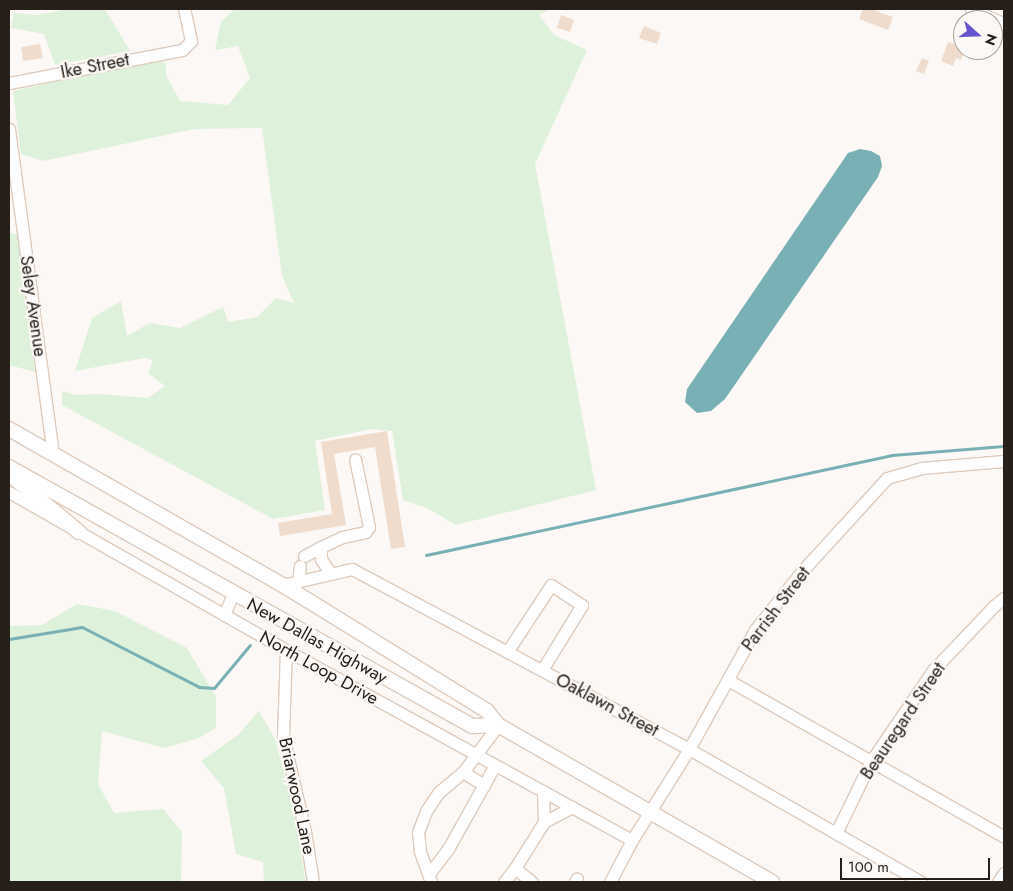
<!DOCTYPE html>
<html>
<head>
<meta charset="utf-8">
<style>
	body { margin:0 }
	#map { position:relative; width:1013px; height:891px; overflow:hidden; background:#fcf8f5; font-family:Jost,sans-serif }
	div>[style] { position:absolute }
	.green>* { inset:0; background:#def1da }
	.water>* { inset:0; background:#78b0b5 }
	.stream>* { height:3px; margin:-1.5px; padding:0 1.5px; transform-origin:1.5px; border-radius:1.5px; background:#78b0b5 }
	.building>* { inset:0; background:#efdccc }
	.roads { filter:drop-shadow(1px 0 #decbbc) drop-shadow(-1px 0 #decbbc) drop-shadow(0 1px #decbbc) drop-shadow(0 -1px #decbbc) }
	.minor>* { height:11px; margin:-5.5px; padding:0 5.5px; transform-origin:5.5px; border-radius:5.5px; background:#fff }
	.major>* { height:14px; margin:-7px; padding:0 7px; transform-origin:7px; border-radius:7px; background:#fff }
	span { translate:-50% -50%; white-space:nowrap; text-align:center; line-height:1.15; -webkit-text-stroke:4.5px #fcf8f5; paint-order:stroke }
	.street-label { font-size:18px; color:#261f1a }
	.frame { position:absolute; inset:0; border:10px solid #261f1a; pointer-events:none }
	.north { position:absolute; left:953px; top:10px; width:50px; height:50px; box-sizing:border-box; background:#fcf8f5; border:1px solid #a6a19d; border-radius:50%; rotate:110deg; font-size:14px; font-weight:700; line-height:20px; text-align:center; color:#261f1a }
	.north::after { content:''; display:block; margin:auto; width:18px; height:22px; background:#6655ce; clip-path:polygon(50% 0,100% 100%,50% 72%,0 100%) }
	.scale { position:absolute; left:840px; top:858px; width:150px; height:22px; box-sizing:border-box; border:2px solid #261f1a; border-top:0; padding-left:6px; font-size:15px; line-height:18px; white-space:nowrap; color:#261f1a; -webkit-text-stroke:4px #fcf8f5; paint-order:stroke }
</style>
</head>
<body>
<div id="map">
	<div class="green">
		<div style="clip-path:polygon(60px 9px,105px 9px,130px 51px,55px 65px,44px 34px,11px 28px,14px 13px,35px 15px,59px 11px)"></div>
		<div style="clip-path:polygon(235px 9px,550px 9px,539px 15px,554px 35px,587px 50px,535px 164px,596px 490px,456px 525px,427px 508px,403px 500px,392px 431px,372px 429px,315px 441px,325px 510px,273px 519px,62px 405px,62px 391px,76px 395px,98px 394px,148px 398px,165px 386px,148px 373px,153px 360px,145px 358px,75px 371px,92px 318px,121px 301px,127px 336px,150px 323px,180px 328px,223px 307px,228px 322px,257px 317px,276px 298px,294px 303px,282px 276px,262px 128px,194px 129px,43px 161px,21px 154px,13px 91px,155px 60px,166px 63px,166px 75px,180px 101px,228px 105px,250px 78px,238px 46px,215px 50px,221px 22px)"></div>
		<div style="clip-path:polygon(9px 233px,18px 235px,35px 372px,9px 365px)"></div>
		<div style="clip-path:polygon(77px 604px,115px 611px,187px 648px,216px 697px,216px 728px,199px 738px,164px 748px,102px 731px,98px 784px,114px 813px,163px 809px,182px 832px,181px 882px,9px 882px,9px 626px,42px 625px)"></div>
		<div style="clip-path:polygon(259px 711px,275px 739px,294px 811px,306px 882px,264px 882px,263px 862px,236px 854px,224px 788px,201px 761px,238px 735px)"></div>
	</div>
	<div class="water">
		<div style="clip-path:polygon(860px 149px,871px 151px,880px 156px,882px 166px,878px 177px,725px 399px,711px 411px,697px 413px,685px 402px,687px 389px,848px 153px)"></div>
	</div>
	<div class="stream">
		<div style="left:426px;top:555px;width:477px;rotate:-12.1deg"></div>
		<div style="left:892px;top:455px;width:112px;rotate:-4.6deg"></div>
		<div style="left:9px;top:639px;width:74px;rotate:-9.3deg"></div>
		<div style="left:82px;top:627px;width:131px;rotate:27.1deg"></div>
		<div style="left:199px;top:687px;width:15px;rotate:4deg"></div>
		<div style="left:214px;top:688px;width:56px;rotate:-50.1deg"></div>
	</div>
	<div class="building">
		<div style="clip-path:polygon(863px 9px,871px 9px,893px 17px,888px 30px,859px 19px)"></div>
		<div style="clip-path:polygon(561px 15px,574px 20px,570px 32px,557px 28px)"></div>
		<div style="clip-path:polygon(644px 26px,661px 33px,657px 44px,639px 38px)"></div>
		<div style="clip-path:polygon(948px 42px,963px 47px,965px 50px,961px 60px,956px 58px,953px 66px,941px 61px)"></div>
		<div style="clip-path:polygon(40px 44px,43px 58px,23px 61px,21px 47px)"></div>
		<div style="clip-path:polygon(922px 58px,929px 61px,924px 74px,916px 71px)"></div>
		<div style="clip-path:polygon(387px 431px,405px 547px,391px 549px,375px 447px,334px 454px,346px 525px,280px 536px,278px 523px,332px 514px,321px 442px)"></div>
	</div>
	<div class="roads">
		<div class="minor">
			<div style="left:971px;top:9px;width:36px;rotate:24deg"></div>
			<div style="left:9px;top:83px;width:176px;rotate:-10.8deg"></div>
			<div style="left:182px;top:50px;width:13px;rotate:-45deg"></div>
			<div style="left:191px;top:41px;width:33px;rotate:-102deg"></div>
			<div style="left:9px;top:129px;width:328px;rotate:82.3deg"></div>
			<div style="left:9px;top:492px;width:319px;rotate:29.7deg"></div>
			<div style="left:286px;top:650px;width:395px;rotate:28.8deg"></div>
			<div style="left:304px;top:556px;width:19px;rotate:-28deg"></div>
			<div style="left:331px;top:574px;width:18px;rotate:-124deg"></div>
			<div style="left:321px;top:559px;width:12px;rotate:-90deg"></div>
			<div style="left:321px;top:547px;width:23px;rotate:-25deg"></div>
			<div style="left:342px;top:537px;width:24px;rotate:-12deg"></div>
			<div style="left:365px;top:532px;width:6px;rotate:-51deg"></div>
			<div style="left:369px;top:527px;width:69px;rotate:-101.6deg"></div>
			<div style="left:298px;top:582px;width:16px;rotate:-83deg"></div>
			<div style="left:283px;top:585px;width:71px;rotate:-13.1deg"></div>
			<div style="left:352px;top:569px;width:382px;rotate:28.1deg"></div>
			<div style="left:689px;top:749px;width:267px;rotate:29.8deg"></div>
			<div style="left:224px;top:615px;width:23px;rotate:-67deg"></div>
			<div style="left:286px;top:650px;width:87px;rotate:92deg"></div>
			<div style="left:283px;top:737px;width:97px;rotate:76.8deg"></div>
			<div style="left:305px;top:831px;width:52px;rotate:81.1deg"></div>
			<div style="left:507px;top:652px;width:80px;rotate:-56.7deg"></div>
			<div style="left:551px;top:585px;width:37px;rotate:33deg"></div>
			<div style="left:582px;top:605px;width:76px;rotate:121.6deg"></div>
			<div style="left:728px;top:680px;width:318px;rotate:29.6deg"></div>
			<div style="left:463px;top:772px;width:25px;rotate:32deg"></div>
			<div style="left:543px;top:791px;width:31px;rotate:88deg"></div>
			<div style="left:836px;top:833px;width:80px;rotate:-64.1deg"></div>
			<div style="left:871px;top:761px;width:110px;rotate:-55.7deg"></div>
			<div style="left:933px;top:670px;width:88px;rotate:-46.4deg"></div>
			<div style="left:994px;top:606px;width:13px;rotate:-39deg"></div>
			<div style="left:429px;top:874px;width:31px;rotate:-53deg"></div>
			<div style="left:448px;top:849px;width:96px;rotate:-60.8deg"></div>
			<div style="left:431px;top:882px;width:33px;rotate:-110deg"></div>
			<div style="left:420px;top:851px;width:19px;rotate:-96deg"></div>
			<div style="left:418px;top:832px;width:22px;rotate:-69deg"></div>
			<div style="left:426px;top:811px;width:23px;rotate:-56deg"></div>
			<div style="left:439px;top:792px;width:31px;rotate:-40deg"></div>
			<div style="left:463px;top:772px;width:59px;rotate:-53.3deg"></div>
			<div style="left:504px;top:882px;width:18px;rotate:-52deg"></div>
			<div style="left:532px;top:882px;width:22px;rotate:-141deg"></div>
			<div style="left:515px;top:868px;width:54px;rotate:-57.8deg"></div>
			<div style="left:544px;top:822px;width:32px;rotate:-28deg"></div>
			<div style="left:575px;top:882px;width:4px;rotate:-63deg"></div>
			<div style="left:610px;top:882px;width:47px;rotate:-62.4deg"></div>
			<div style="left:632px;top:840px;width:107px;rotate:-57.9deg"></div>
			<div style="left:689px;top:749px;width:136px;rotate:-61deg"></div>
			<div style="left:755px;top:630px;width:75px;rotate:-51.5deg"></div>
			<div style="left:802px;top:571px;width:126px;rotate:-47.6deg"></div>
			<div style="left:887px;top:478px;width:35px;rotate:-16deg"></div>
			<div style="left:921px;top:468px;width:83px;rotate:-4.8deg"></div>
			<div style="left:998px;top:882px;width:11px;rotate:-56deg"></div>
		</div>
		<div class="major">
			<div style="left:9px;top:429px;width:315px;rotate:29.7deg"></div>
			<div style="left:283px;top:585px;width:240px;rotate:31.7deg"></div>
			<div style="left:487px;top:711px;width:18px;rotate:52deg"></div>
			<div style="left:498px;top:725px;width:316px;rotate:29.8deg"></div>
			<div style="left:9px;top:467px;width:531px;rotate:29.22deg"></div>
			<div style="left:472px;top:726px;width:26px;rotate:-2deg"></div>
			<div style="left:13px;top:477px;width:86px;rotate:39.8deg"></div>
		</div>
	</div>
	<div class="street-label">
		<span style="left:95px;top:66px;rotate:-11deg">Ike Street</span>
		<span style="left:33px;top:306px;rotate:82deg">Seley Avenue</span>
		<span style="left:776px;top:609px;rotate:-53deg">Parrish Street</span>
		<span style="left:317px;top:641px;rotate:29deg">New Dallas Highway</span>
		<span style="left:319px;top:668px;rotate:29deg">North Loop Drive</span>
		<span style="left:607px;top:705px;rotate:28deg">Oaklawn Street</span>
		<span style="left:903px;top:721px;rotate:-56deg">Beauregard Street</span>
		<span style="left:297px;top:796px;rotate:78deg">Briarwood Lane</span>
	</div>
	<div class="frame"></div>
	<div class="north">N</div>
	<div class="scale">100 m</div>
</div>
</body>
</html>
